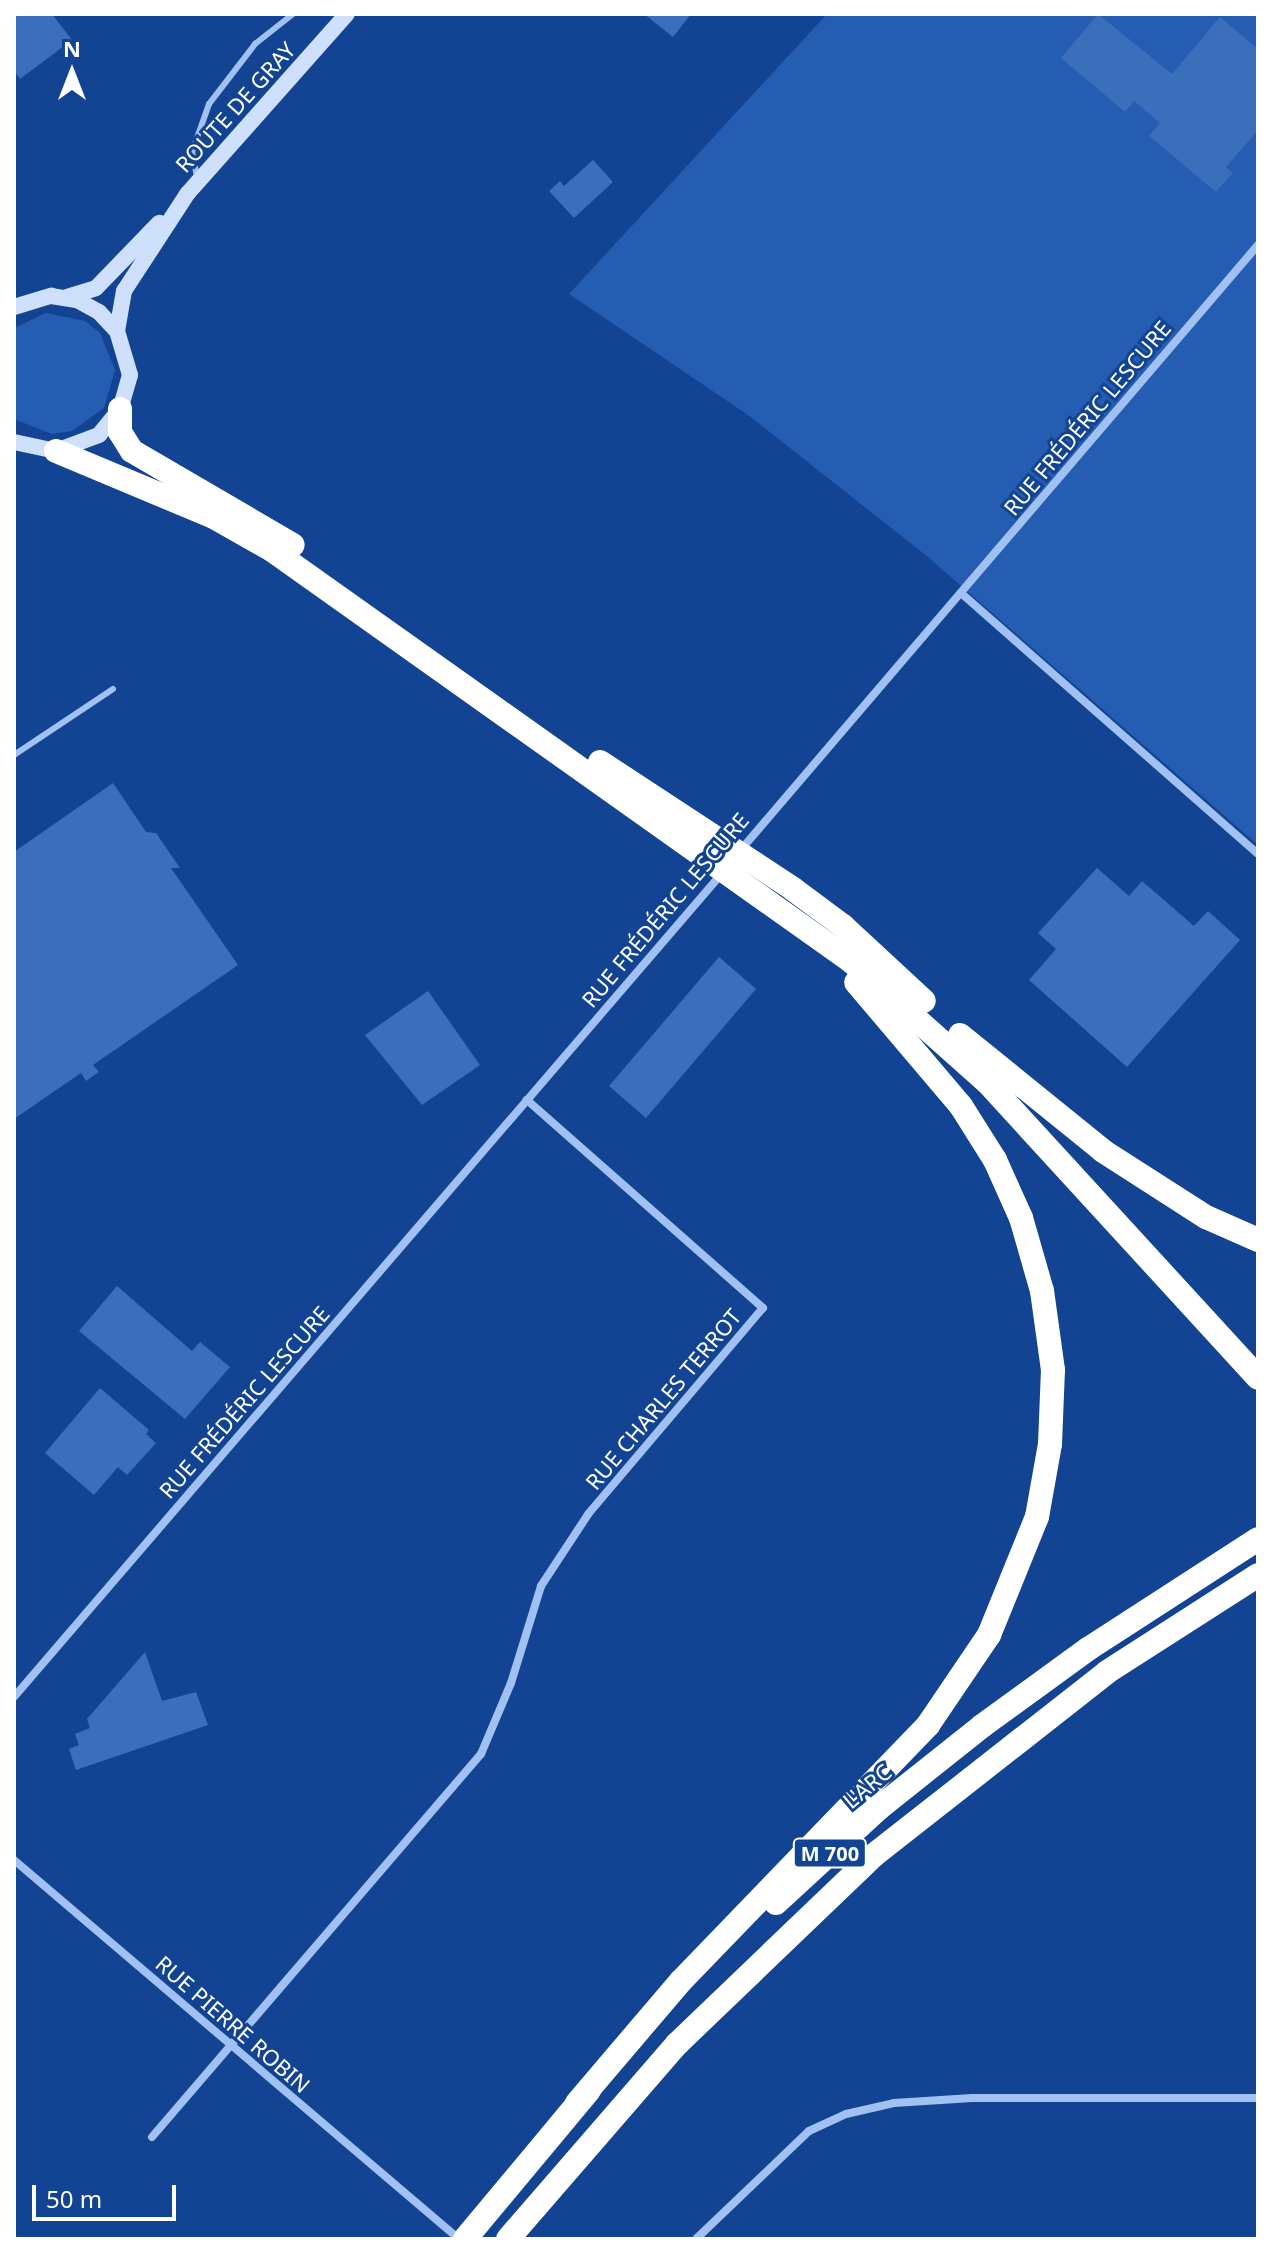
<!DOCTYPE html>
<html>
<head>
<meta charset="utf-8">
<style>
	body { margin:0 }
	#map { position:relative; width:1272px; height:2253px; overflow:hidden; background:#134493; font-family:"Noto Sans",sans-serif }
	div>[style] { position:absolute }
	.green>* { inset:0; background:#245db2 }
	.building>* { inset:0; background:#3b6ebb }
	.lane>* { height:6px; margin:-3px; padding:0 3px; transform-origin:3px; border-radius:3px; background:#a0c1f2 }
	.street>* { height:8px; margin:-4px; padding:0 4px; transform-origin:4px; border-radius:4px; background:#a0c1f2 }
	.secondary>* { height:16px; margin:-8px; padding:0 8px; transform-origin:8px; border-radius:8px; background:#cfe0fc }
	.highway>* { height:24px; margin:-12px; padding:0 12px; transform-origin:12px; border-radius:12px; background:#fff }
	span { translate:-50% -50%; white-space:nowrap; text-align:center; line-height:1.15; -webkit-text-stroke:6px #134493; paint-order:stroke }
	.shield-label span { padding:2px 6px; background:#134493; border:2px solid; border-radius:6px; -webkit-text-stroke-width:0 }
	.shield-label { font-size:20px; color:#fff; font-weight:700 }
	.street-label { font-size:22px; color:#fff }
	.frame { position:absolute; inset:0; border:16px solid #fff; pointer-events:none }
	.north { position:absolute; left:32px; top:32px; width:80px; height:80px; -webkit-text-stroke:6px #134493; paint-order:stroke; rotate:0deg; font-size:22px; font-weight:700; line-height:32px; text-align:center; color:#fff }
	.north::after { content:''; display:block; margin:auto; width:28px; height:36px; background:#fff; clip-path:polygon(50% 0,100% 100%,50% 72%,0 100%) }
	.scale { position:absolute; left:32px; top:2185px; width:144px; height:36px; box-sizing:border-box; border:4px solid #fff; border-top:0; padding-left:10px; font-size:24px; line-height:28px; white-space:nowrap; color:#fff; -webkit-text-stroke:6px #134493; paint-order:stroke }
</style>
</head>
<body>
<div id="map">
	<div class="green">
		<div style="clip-path:polygon(827px 14px,1258px 14px,1258px 845px,928px 557px,748px 415px,569px 294px)"></div>
		<div style="clip-path:polygon(46px 313px,85px 321px,100px 333px,115px 370px,104px 408px,72px 431px,52px 434px,14px 419px,14px 328px)"></div>
	</div>
	<div class="building">
		<div style="clip-path:polygon(14px 14px,52px 14px,72px 40px,20px 79px,14px 71px)"></div>
		<div style="clip-path:polygon(644px 14px,691px 14px,673px 37px)"></div>
		<div style="clip-path:polygon(1098px 14px,1172px 74px,1220px 17px,1258px 49px,1258px 130px,1226px 167px,1233px 173px,1216px 192px,1149px 136px,1160px 123px,1134px 101px,1125px 112px,1061px 58px)"></div>
		<div style="clip-path:polygon(593px 160px,613px 182px,574px 218px,549px 191px,560px 181px,564px 186px)"></div>
		<div style="clip-path:polygon(113px 783px,146px 832px,156px 833px,180px 868px,171px 868px,238px 965px,93px 1065px,99px 1072px,86px 1081px,81px 1073px,14px 1119px,14px 852px)"></div>
		<div style="clip-path:polygon(1097px 868px,1129px 896px,1142px 881px,1194px 926px,1208px 911px,1240px 940px,1127px 1067px,1029px 980px,1056px 949px,1038px 933px)"></div>
		<div style="clip-path:polygon(719px 957px,756px 989px,646px 1118px,609px 1086px)"></div>
		<div style="clip-path:polygon(428px 991px,480px 1065px,422px 1105px,365px 1035px)"></div>
		<div style="clip-path:polygon(117px 1286px,192px 1351px,200px 1342px,230px 1367px,185px 1419px,79px 1331px)"></div>
		<div style="clip-path:polygon(100px 1388px,149px 1430px,146px 1434px,156px 1443px,127px 1475px,118px 1467px,94px 1495px,45px 1453px)"></div>
		<div style="clip-path:polygon(145px 1652px,162px 1701px,196px 1692px,208px 1725px,76px 1770px,69px 1749px,79px 1745px,75px 1734px,90px 1728px,87px 1719px)"></div>
	</div>
	<div class="lane">
		<div style="left:197px;top:177px;width:25px;rotate:-101deg"></div>
		<div style="left:192px;top:152px;width:51px;rotate:-70.5deg"></div>
		<div style="left:209px;top:104px;width:76px;rotate:-52.5deg"></div>
		<div style="left:255px;top:44px;width:48px;rotate:-38.3deg"></div>
		<div style="left:14px;top:755px;width:119px;rotate:-33.7deg"></div>
	</div>
	<div class="street">
		<div style="left:961px;top:593px;width:395px;rotate:41.3deg"></div>
		<div style="left:739px;top:852px;width:799px;rotate:-49.47deg"></div>
		<div style="left:14px;top:1697px;width:1088px;rotate:-49.32deg"></div>
		<div style="left:14px;top:1860px;width:585px;rotate:40.42deg"></div>
		<div style="left:152px;top:2137px;width:505px;rotate:-49.34deg"></div>
		<div style="left:481px;top:1754px;width:77px;rotate:-67.1deg"></div>
		<div style="left:511px;top:1683px;width:102px;rotate:-72.8deg"></div>
		<div style="left:541px;top:1586px;width:87px;rotate:-56.7deg"></div>
		<div style="left:589px;top:1513px;width:269px;rotate:-49.7deg"></div>
		<div style="left:763px;top:1308px;width:315px;rotate:-138.6deg"></div>
		<div style="left:696px;top:2239px;width:156px;rotate:-43.7deg"></div>
		<div style="left:809px;top:2131px;width:41px;rotate:-24.7deg"></div>
		<div style="left:846px;top:2114px;width:49px;rotate:-12.9deg"></div>
		<div style="left:894px;top:2103px;width:78px;rotate:-3.7deg"></div>
		<div style="left:972px;top:2098px;width:286px"></div>
	</div>
	<div class="secondary">
		<div style="left:67px;top:297px;width:30px;rotate:-17deg"></div>
		<div style="left:96px;top:288px;width:91px;rotate:-45.9deg"></div>
		<div style="left:14px;top:307px;width:39px;rotate:-17deg"></div>
		<div style="left:51px;top:296px;width:26px;rotate:9deg"></div>
		<div style="left:77px;top:300px;width:25px;rotate:29deg"></div>
		<div style="left:99px;top:312px;width:26px;rotate:47deg"></div>
		<div style="left:117px;top:331px;width:46px;rotate:73.5deg"></div>
		<div style="left:130px;top:375px;width:35px;rotate:106deg"></div>
		<div style="left:120px;top:409px;width:33px;rotate:129deg"></div>
		<div style="left:99px;top:435px;width:46px;rotate:159.6deg"></div>
		<div style="left:56px;top:451px;width:43px;rotate:-167.9deg"></div>
		<div style="left:117px;top:331px;width:41px;rotate:-80.1deg"></div>
		<div style="left:124px;top:291px;width:117px;rotate:-56.9deg"></div>
		<div style="left:188px;top:193px;width:239px;rotate:-48.4deg"></div>
	</div>
	<div class="highway">
		<div style="left:120px;top:409px;width:23px;rotate:90deg"></div>
		<div style="left:120px;top:432px;width:22px;rotate:58deg"></div>
		<div style="left:132px;top:451px;width:186px;rotate:30.3deg"></div>
		<div style="left:56px;top:451px;width:171px;rotate:22.7deg"></div>
		<div style="left:214px;top:517px;width:67px;rotate:29.6deg"></div>
		<div style="left:272px;top:550px;width:710px;rotate:35.37deg"></div>
		<div style="left:851px;top:961px;width:182px;rotate:41.7deg"></div>
		<div style="left:987px;top:1082px;width:401px;rotate:47.5deg"></div>
		<div style="left:600px;top:762px;width:231px;rotate:33.3deg"></div>
		<div style="left:793px;top:889px;width:62px;rotate:36.5deg"></div>
		<div style="left:843px;top:926px;width:110px;rotate:42.8deg"></div>
		<div style="left:960px;top:1035px;width:184px;rotate:39deg"></div>
		<div style="left:1103px;top:1151px;width:122px;rotate:32.7deg"></div>
		<div style="left:1206px;top:1217px;width:57px;rotate:23.9deg"></div>
		<div style="left:776px;top:1903px;width:140px;rotate:-42.7deg"></div>
		<div style="left:879px;top:1808px;width:132px;rotate:-38.5deg"></div>
		<div style="left:982px;top:1726px;width:131px;rotate:-36deg"></div>
		<div style="left:1088px;top:1649px;width:202px;rotate:-32.9deg"></div>
		<div style="left:577px;top:2103px;width:160px;rotate:-49.6deg"></div>
		<div style="left:681px;top:1981px;width:356px;rotate:-46deg"></div>
		<div style="left:928px;top:1725px;width:109px;rotate:-55.9deg"></div>
		<div style="left:989px;top:1635px;width:127px;rotate:-67.9deg"></div>
		<div style="left:1037px;top:1517px;width:74px;rotate:-79.9deg"></div>
		<div style="left:1050px;top:1444px;width:74px;rotate:-87.7deg"></div>
		<div style="left:1053px;top:1370px;width:80px;rotate:-97.9deg"></div>
		<div style="left:1042px;top:1291px;width:76px;rotate:-106deg"></div>
		<div style="left:1021px;top:1218px;width:64px;rotate:-114.1deg"></div>
		<div style="left:995px;top:1160px;width:64px;rotate:-122.2deg"></div>
		<div style="left:961px;top:1106px;width:162px;rotate:-130.3deg"></div>
		<div style="left:465px;top:2239px;width:194px;rotate:-50.2deg"></div>
		<div style="left:508px;top:2239px;width:258px;rotate:-49.1deg"></div>
		<div style="left:677px;top:2044px;width:273px;rotate:-43.8deg"></div>
		<div style="left:874px;top:1855px;width:296px;rotate:-38.1deg"></div>
		<div style="left:1107px;top:1672px;width:179px;rotate:-32.7deg"></div>
	</div>
	<div class="shield-label">
		<span style="left:830px;top:1853px">M 700</span>
	</div>
	<div class="street-label">
		<span style="left:235px;top:107px;rotate:-48deg">ROUTE DE GRAY</span>
		<span style="left:1087px;top:418px;rotate:-50deg">RUE FRÉDÉRIC LESCURE</span>
		<span style="left:665px;top:910px;rotate:-50deg">RUE FRÉDÉRIC LESCURE</span>
		<span style="left:663px;top:1399px;rotate:-50deg">RUE CHARLES TERROT</span>
		<span style="left:244px;top:1402px;rotate:-49deg">RUE FRÉDÉRIC LESCURE</span>
		<span style="left:867px;top:1786px;rotate:-40deg">L'ARC</span>
		<span style="left:233px;top:2024px;rotate:41deg">RUE PIERRE ROBIN</span>
	</div>
	<div class="frame"></div>
	<div class="north">N</div>
	<div class="scale">50 m</div>
</div>
</body>
</html>
